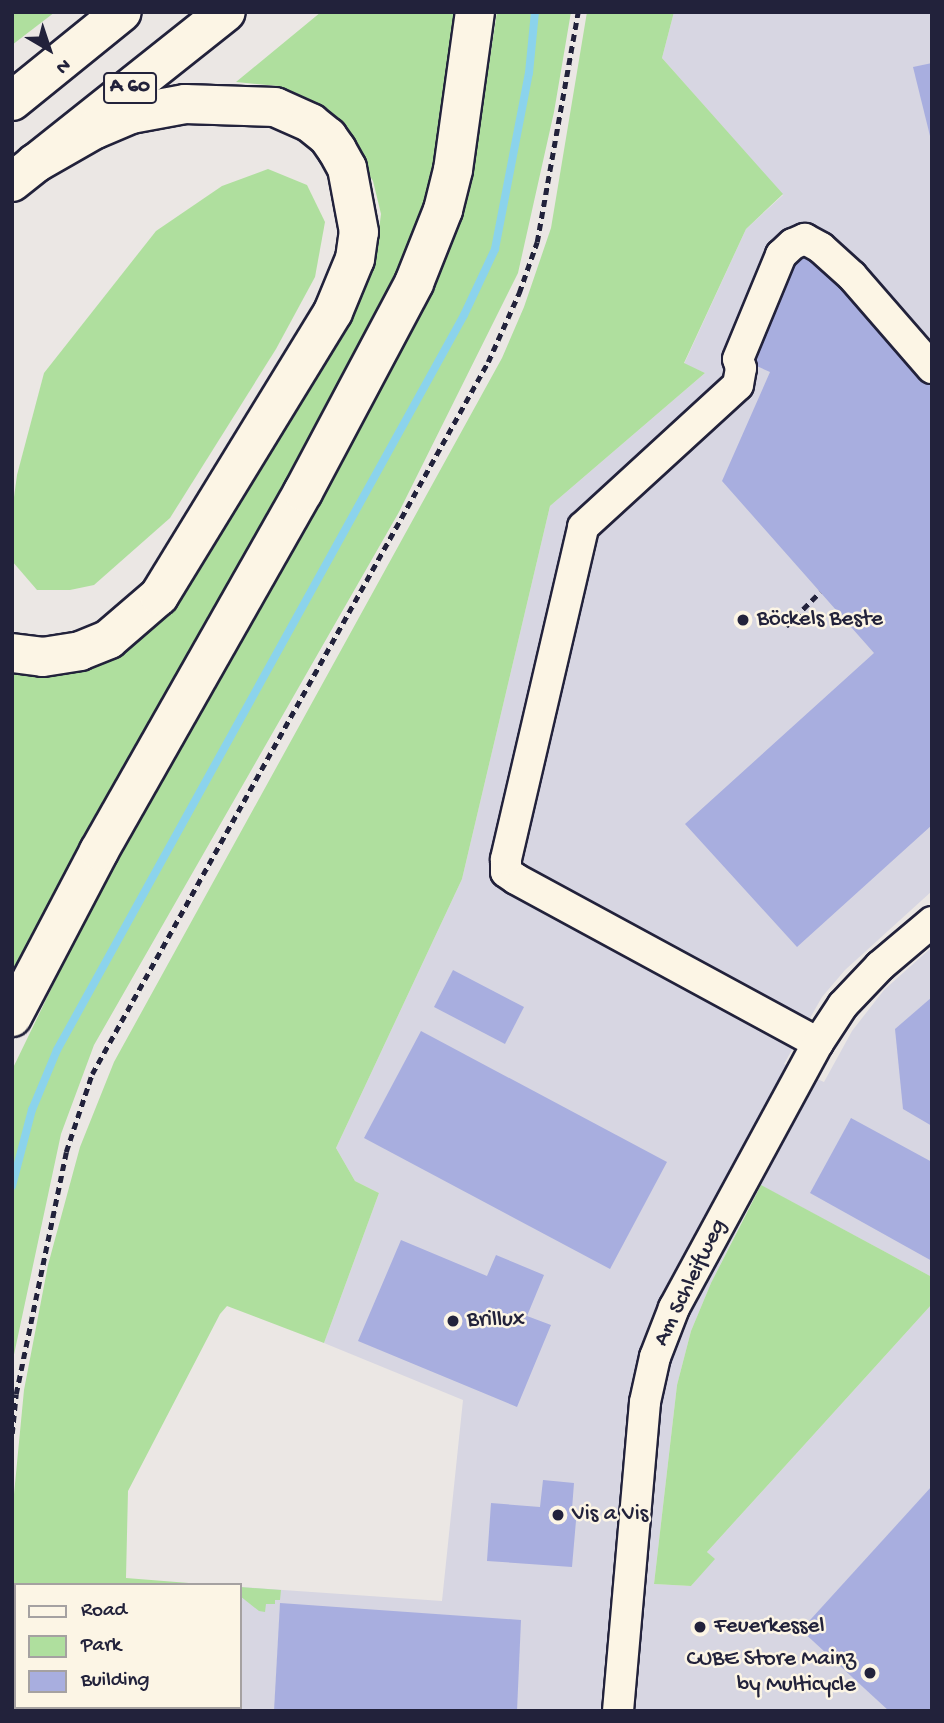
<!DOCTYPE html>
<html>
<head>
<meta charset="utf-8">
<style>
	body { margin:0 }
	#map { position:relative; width:944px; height:1723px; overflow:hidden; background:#ebe7e4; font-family:"Gochi Hand",sans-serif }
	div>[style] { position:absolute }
	.built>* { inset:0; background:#d7d6e2 }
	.green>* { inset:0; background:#afdf9e }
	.stream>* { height:8px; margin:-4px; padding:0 4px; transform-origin:4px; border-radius:4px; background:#8bd3ec }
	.building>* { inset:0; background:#a8aedf }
	.path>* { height:4.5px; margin-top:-2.25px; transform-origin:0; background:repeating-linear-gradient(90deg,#22223b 0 7px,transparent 0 12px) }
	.roads { filter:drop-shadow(2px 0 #22223b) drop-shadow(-2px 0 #22223b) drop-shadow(0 2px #22223b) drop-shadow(0 -2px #22223b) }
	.minor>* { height:30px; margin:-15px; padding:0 15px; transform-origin:15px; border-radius:15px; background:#fcf5e5 }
	.highway>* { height:38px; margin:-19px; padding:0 19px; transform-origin:19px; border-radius:19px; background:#fcf5e5 }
	.dots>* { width:19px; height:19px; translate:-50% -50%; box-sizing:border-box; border:4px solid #fcf5e5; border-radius:50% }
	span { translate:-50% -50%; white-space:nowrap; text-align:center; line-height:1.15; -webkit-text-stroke:5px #fcf5e5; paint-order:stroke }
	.shield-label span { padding:2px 5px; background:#fcf5e5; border:2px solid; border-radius:5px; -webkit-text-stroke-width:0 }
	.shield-label { font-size:21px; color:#22223b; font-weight:700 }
	.poi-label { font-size:23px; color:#22223b }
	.left { translate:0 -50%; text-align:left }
	.right { translate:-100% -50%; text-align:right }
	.street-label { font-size:23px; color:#22223b }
	.frame { position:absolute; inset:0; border:14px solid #22223b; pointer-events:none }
	.legend { position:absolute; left:14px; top:1583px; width:228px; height:126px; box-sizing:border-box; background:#fcf5e5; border:2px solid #a5a1a1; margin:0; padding:9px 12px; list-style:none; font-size:21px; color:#22223b }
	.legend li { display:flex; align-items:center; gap:14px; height:35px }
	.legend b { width:35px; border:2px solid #a5a1a1 }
	.north { position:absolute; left:14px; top:14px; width:70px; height:70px; -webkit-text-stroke:5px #fcf5e5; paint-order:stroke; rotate:141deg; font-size:19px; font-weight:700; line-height:28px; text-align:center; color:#22223b }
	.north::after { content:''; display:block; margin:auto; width:24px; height:32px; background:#22223b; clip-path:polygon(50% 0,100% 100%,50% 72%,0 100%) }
</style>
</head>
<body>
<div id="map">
	<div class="built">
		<div style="clip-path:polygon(674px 12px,932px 12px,932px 891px,845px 970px,822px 997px,784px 1064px,824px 1082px,852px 1031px,884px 990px,932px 947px,932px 1277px,760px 1185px,711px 1283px,691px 1331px,677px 1385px,654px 1584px,691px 1586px,714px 1559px,707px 1552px,932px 1304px,932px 1711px,120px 1711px,121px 1707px,240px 1707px,240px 1587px,442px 1601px,463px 1400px,324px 1343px,379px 1193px,355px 1181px,336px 1148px,462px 879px,550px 506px,705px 373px,684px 364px,746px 229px,783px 195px,662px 58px)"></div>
	</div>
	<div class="green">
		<div style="clip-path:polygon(12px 12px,55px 12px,12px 45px)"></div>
		<div style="clip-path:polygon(321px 12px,455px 12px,429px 191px,409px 249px,387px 300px,340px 388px,12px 977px,12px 669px,107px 659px,357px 302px,376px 253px,381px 214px,373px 181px,342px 133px,311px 100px,278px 86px,236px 82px)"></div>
		<div style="clip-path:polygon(497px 12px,571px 12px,554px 112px,518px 273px,399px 512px,94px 1045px,61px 1134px,12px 1364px,12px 1070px,88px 913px,337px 464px,439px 268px,471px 181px)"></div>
		<div style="clip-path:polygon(587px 12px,674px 12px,662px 58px,783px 194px,746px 229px,684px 363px,705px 373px,550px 506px,462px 879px,336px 1148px,355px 1181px,379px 1193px,324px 1343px,227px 1306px,220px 1314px,128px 1491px,126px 1578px,214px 1585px,16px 1585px,16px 1707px,134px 1707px,134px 1711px,12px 1711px,12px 1515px,24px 1390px,48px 1265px,80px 1147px,114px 1062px,502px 358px,524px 307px,551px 228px)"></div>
		<div style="clip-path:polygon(268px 169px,307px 185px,325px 222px,315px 277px,276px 349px,170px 518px,94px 585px,70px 590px,37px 590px,12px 561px,12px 512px,17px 475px,44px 373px,156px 231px,222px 186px)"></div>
		<div style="clip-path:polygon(761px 1185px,932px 1277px,932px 1304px,707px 1552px,715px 1559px,691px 1586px,654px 1584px,677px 1385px,691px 1331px,711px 1283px)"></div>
		<div style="clip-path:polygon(240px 1587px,281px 1590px,280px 1600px,275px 1600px,275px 1604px,266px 1604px,265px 1612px,259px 1611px,240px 1596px)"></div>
	</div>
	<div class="stream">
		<div style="left:12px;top:1186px;width:79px;rotate:-75.3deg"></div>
		<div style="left:32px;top:1110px;width:65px;rotate:-67.4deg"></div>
		<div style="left:57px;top:1050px;width:840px;rotate:-61.02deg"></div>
		<div style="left:464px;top:315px;width:73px;rotate:-64.8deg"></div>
		<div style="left:495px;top:249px;width:179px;rotate:-79.1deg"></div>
		<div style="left:529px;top:73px;width:61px;rotate:-84.4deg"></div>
	</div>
	<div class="building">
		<div style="clip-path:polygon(932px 63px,932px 140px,931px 140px,913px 67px)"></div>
		<div style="clip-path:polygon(801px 252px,821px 261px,932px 386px,932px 825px,797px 947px,685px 824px,874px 653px,722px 481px,770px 372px,750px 363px)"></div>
		<div style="clip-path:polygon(453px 970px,524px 1007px,505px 1044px,434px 1007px)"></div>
		<div style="clip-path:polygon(932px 997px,932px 1126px,903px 1109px,895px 1029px)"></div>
		<div style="clip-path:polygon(421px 1031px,667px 1162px,610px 1269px,364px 1138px)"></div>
		<div style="clip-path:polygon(851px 1118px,932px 1162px,932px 1261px,810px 1193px)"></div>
		<div style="clip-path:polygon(401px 1240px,487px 1276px,496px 1255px,544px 1275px,527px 1316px,551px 1325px,517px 1407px,358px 1341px)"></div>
		<div style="clip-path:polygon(543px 1480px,574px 1483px,572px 1509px,577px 1509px,572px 1567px,487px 1561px,491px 1503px,540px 1507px)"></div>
		<div style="clip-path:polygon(932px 1486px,932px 1711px,889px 1711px,801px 1630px)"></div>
		<div style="clip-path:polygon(280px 1603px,521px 1620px,517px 1711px,274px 1711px)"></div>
	</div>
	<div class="path">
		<div style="left:786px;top:626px;width:48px;rotate:-45deg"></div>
		<div style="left:12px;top:1434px;width:40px;rotate:-84.3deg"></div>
		<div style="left:16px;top:1394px;width:247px;rotate:-78.3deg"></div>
		<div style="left:66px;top:1152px;width:82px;rotate:-71.6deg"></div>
		<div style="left:92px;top:1074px;width:815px;rotate:-60.92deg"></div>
		<div style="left:488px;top:362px;width:76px;rotate:-65.8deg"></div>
		<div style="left:519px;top:293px;width:54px;rotate:-70.6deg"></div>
		<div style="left:537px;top:242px;width:234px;rotate:-79.9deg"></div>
	</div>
	<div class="roads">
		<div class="minor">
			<div style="left:818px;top:1043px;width:344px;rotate:-151.5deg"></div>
			<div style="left:516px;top:879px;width:12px;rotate:-145deg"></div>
			<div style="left:506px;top:872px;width:13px;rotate:-90deg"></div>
			<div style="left:506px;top:859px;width:341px;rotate:-76.9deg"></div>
			<div style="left:583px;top:527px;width:210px;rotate:-42.5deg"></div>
			<div style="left:738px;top:385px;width:17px;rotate:-80deg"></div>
			<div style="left:741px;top:368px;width:9px;rotate:-108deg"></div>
			<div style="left:738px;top:359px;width:113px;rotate:-67.5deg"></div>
			<div style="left:781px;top:255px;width:16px;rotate:-43deg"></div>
			<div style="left:793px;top:244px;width:13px;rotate:-23deg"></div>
			<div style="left:805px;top:239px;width:18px;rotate:29deg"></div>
			<div style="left:821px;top:248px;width:42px;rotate:42.1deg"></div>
			<div style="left:852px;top:276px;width:122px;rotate:49deg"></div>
			<div style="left:618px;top:1711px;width:310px;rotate:-85deg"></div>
			<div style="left:645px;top:1402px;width:46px;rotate:-77.5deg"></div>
			<div style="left:655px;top:1357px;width:53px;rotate:-68.8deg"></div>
			<div style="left:674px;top:1308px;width:302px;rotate:-61.5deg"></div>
			<div style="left:818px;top:1043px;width:45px;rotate:-56.7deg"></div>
			<div style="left:843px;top:1005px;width:54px;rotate:-46.5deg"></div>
			<div style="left:880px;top:966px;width:68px;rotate:-40.2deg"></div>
		</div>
		<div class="highway">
			<div style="left:12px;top:101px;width:141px;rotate:-39deg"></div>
			<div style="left:12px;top:182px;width:273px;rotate:-38.5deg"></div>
			<div style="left:12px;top:653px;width:31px;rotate:7deg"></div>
			<div style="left:43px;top:657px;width:37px;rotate:-9deg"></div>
			<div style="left:80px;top:651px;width:31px;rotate:-22deg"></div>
			<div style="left:109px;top:639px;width:66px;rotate:-40.7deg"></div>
			<div style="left:159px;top:596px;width:333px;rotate:-58.5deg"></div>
			<div style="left:333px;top:312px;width:57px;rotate:-67.5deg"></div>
			<div style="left:355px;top:259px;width:27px;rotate:-82deg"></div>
			<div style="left:359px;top:232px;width:65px;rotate:-100.6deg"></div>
			<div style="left:347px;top:168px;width:21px;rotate:-119deg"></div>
			<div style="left:337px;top:150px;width:16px;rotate:-125deg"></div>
			<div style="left:328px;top:137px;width:22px;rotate:-141deg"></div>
			<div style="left:311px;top:123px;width:39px;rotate:-156deg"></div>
			<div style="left:275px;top:107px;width:90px;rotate:-178.1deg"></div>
			<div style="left:185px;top:104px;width:55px;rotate:169.5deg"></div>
			<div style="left:131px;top:114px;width:39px;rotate:157deg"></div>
			<div style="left:95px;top:129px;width:70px;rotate:150.2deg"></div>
			<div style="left:12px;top:1017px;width:187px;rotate:-62.3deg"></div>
			<div style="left:99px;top:851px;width:413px;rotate:-60.4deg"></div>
			<div style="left:303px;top:492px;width:237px;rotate:-62deg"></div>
			<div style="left:414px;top:283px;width:79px;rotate:-68.3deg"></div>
			<div style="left:443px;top:210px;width:41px;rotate:-76deg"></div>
			<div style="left:453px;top:170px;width:160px;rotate:-82.1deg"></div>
		</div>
	</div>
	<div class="dots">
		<div style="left:743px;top:620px;background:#22223b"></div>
		<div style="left:453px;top:1321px;background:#22223b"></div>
		<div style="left:558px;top:1515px;background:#22223b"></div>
		<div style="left:700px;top:1627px;background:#22223b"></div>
		<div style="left:870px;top:1673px;background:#22223b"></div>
	</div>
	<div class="shield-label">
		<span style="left:130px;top:88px">A 60</span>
	</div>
	<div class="poi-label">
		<span class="left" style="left:757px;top:620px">Böckels Beste</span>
		<span class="left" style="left:467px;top:1321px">Brillux</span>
		<span class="left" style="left:572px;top:1515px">Vis a Vis</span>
		<span class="left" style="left:714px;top:1627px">Feuerkessel</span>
		<span class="right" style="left:856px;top:1673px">CUBE Store Mainz<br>by Multicycle</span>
	</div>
	<div class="street-label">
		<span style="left:691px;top:1283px;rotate:-64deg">Am Schleifweg</span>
	</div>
	<div class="frame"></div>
	<ul class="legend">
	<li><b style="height:9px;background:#fcf5e5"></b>Road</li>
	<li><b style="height:19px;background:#afdf9e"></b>Park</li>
	<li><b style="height:19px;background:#a8aedf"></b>Building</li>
	</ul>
	<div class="north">N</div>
</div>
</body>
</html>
